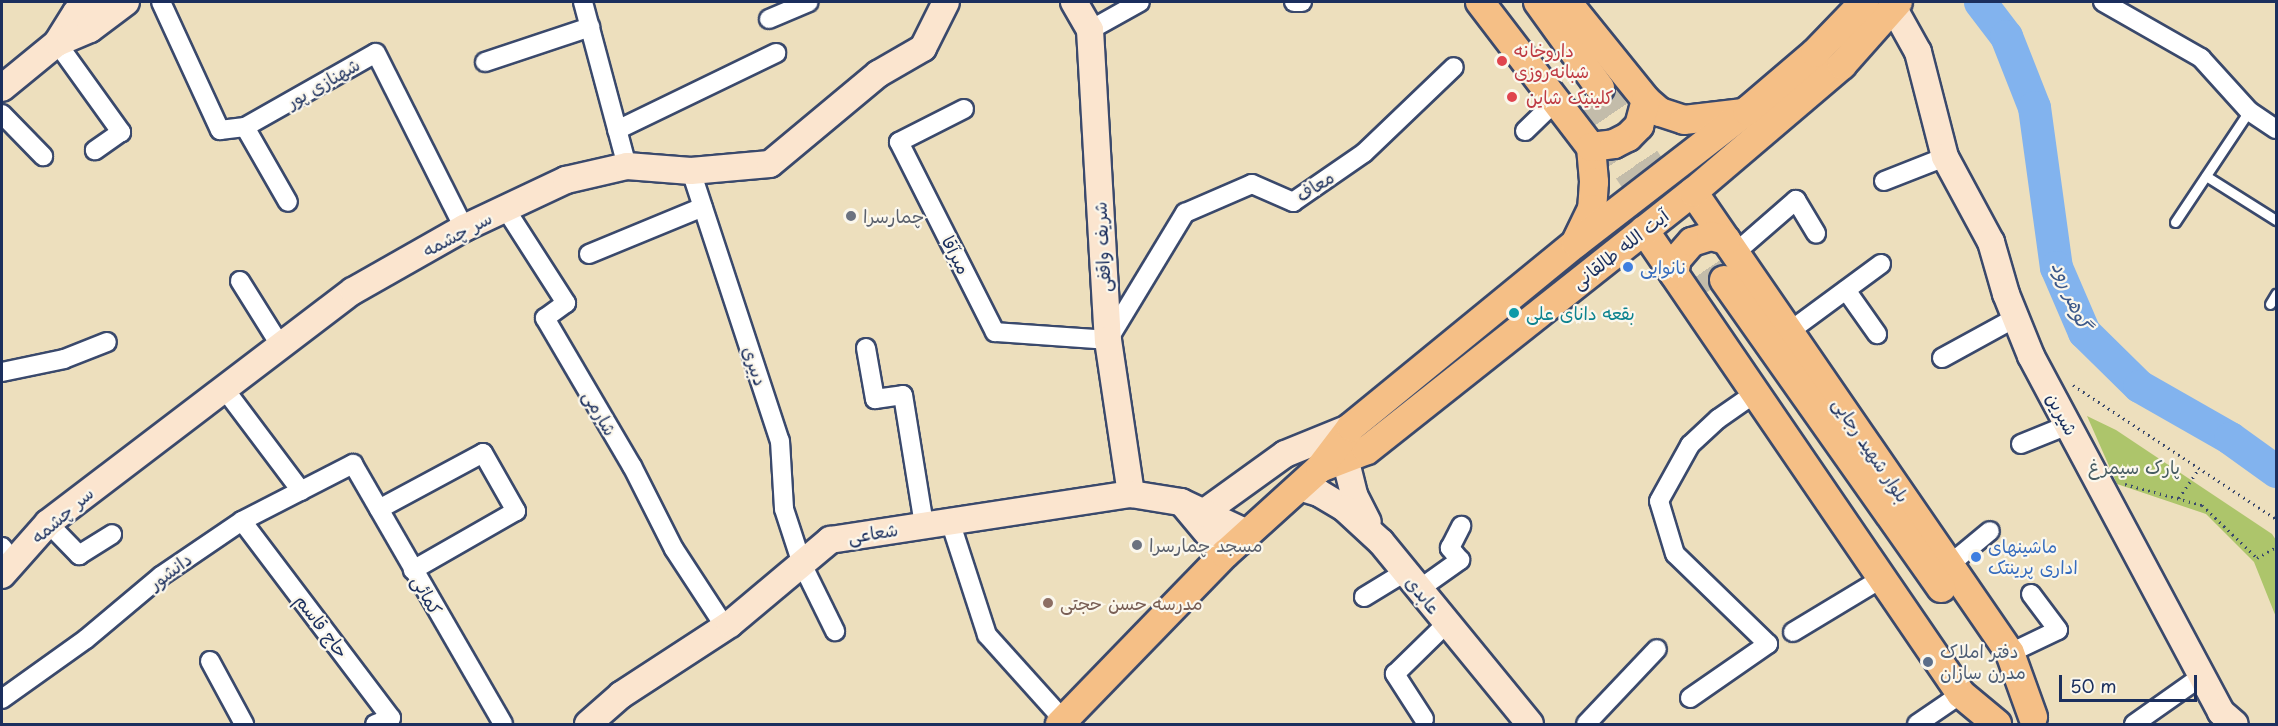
<!DOCTYPE html>
<html>
<head>
<meta charset="utf-8">
<style>
	body { margin:0 }
	#map { position:relative; width:2278px; height:726px; overflow:hidden; background:#eddfbd; font-family:"Playpen Sans","Playpen Sans Arabic",sans-serif }
	div>[style] { position:absolute }
	.green>* { inset:0; background:#adc56b }
	.river>* { height:33px; margin:-16.5px; padding:0 16.5px; transform-origin:16.5px; border-radius:16.5px; background:#82b3ee }
	.primary-tunnel>* { height:28px; margin-top:-14px; transform-origin:0; background:repeating-linear-gradient(90deg,#c3bcaa 0 28px,transparent 0 42px) }
	.path>* { height:3px; margin-top:-1.5px; transform-origin:0; background:repeating-linear-gradient(90deg,#3a496c 0 1.5px,transparent 0 6px) }
	.roads { filter:drop-shadow(2px 0 #3a496c) drop-shadow(-2px 0 #3a496c) drop-shadow(0 2px #3a496c) drop-shadow(0 -2px #3a496c) }
	.lane>* { height:9px; margin:-4.5px; padding:0 4.5px; transform-origin:4.5px; border-radius:4.5px; background:#fff }
	.street>* { height:18px; margin:-9px; padding:0 9px; transform-origin:9px; border-radius:9px; background:#fff }
	.secondary>* { height:26px; margin:-13px; padding:0 13px; transform-origin:13px; border-radius:13px; background:#fbe5cf }
	.primary>* { height:28px; margin:-14px; padding:0 14px; transform-origin:14px; border-radius:14px; background:#f5bf86 }
	.dots>* { width:16px; height:16px; translate:-50% -50%; box-sizing:border-box; border:3px solid #fbf7ec; border-radius:50% }
	span { translate:-50% -50%; white-space:nowrap; text-align:center; line-height:1.15; -webkit-text-stroke:4.5px #fbf7ec; paint-order:stroke }
	.health-label { font-size:18px; color:#be3a42 }
	.left { translate:0 -50%; text-align:left }
	.street-label { font-size:18px; color:#1b2f5e }
	.worship-label { font-size:18px; color:#5b616d }
	.shop-label { font-size:18px; color:#366cbe }
	.culture-label { font-size:18px; color:#0d838f }
	.park-label { font-size:18px; color:#475c62 }
	.education-label { font-size:18px; color:#785e54 }
	.service-label { font-size:18px; color:#4e5e75 }
	.water-label { font-size:20px; color:#3a5789; font-style:italic }
	.frame { position:absolute; inset:0; border:3px solid #1b2f5e; pointer-events:none }
	.scale { position:absolute; left:2059px; top:675px; width:138px; height:27px; box-sizing:border-box; border:3px solid #1b2f5e; border-top:0; padding-left:8px; font-size:18px; line-height:21px; white-space:nowrap; color:#1b2f5e; -webkit-text-stroke:4px #fbf7ec; paint-order:stroke }
</style>
</head>
<body>
<div id="map">
	<div class="green">
		<div style="clip-path:polygon(2087px 416px,2116px 430px,2272px 534px,2276px 540px,2276px 617px,2254px 562px,2206px 514px,2117px 484px)"></div>
	</div>
	<div class="river">
		<div style="left:1980px;top:2px;width:43px;rotate:52.6deg"></div>
		<div style="left:2006px;top:36px;width:76px;rotate:68.5deg"></div>
		<div style="left:2034px;top:107px;width:162px;rotate:82.2deg"></div>
		<div style="left:2056px;top:267px;width:71px;rotate:66.7deg"></div>
		<div style="left:2084px;top:332px;width:77px;rotate:44.5deg"></div>
		<div style="left:2139px;top:386px;width:105px;rotate:29.7deg"></div>
		<div style="left:2230px;top:438px;width:57px;rotate:35.7deg"></div>
	</div>
	<div class="primary-tunnel">
		<div style="left:1600px;top:88px;width:229px;rotate:57.1deg"></div>
		<div style="left:1581px;top:101px;width:229px;rotate:56.2deg"></div>
	</div>
	<div class="path">
		<div style="left:2073px;top:385px;width:243px;rotate:33.4deg"></div>
		<div style="left:2125px;top:484px;width:80px;rotate:15.3deg"></div>
		<div style="left:2202px;top:505px;width:76px;rotate:43.9deg"></div>
		<div style="left:2257px;top:558px;width:22px;rotate:-30deg"></div>
		<div style="left:2179px;top:498px;width:34px;rotate:-56deg"></div>
	</div>
	<div class="roads">
		<div class="lane">
			<div style="left:2206px;top:176px;width:83px;rotate:32.2deg"></div>
			<div style="left:2175px;top:222px;width:133px;rotate:-56.3deg"></div>
			<div style="left:2270px;top:304px;width:12px;rotate:-59deg"></div>
		</div>
		<div class="street">
			<div style="left:161px;top:2px;width:141px;rotate:65.3deg"></div>
			<div style="left:220px;top:130px;width:25px;rotate:-7deg"></div>
			<div style="left:245px;top:127px;width:150px;rotate:-29.5deg"></div>
			<div style="left:376px;top:53px;width:196px;rotate:63.3deg"></div>
			<div style="left:583px;top:2px;width:170px;rotate:75deg"></div>
			<div style="left:1294px;top:2px;width:8px"></div>
			<div style="left:2103px;top:2px;width:113px;rotate:29.7deg"></div>
			<div style="left:2201px;top:58px;width:72px;rotate:47.8deg"></div>
			<div style="left:2249px;top:111px;width:32px;rotate:34deg"></div>
			<div style="left:769px;top:19px;width:43px;rotate:-23deg"></div>
			<div style="left:1090px;top:30px;width:57px;rotate:-29.2deg"></div>
			<div style="left:57px;top:43px;width:110px;rotate:54.3deg"></div>
			<div style="left:121px;top:132px;width:32px;rotate:145deg"></div>
			<div style="left:485px;top:62px;width:111px;rotate:-18.4deg"></div>
			<div style="left:964px;top:109px;width:73px;rotate:153.1deg"></div>
			<div style="left:899px;top:142px;width:213px;rotate:63.2deg"></div>
			<div style="left:995px;top:332px;width:113px;rotate:4deg"></div>
			<div style="left:1108px;top:340px;width:149px;rotate:-58.8deg"></div>
			<div style="left:1185px;top:213px;width:73px;rotate:-23.4deg"></div>
			<div style="left:1252px;top:184px;width:45px;rotate:23.7deg"></div>
			<div style="left:1293px;top:202px;width:86px;rotate:-34.6deg"></div>
			<div style="left:1364px;top:153px;width:124px;rotate:-43.7deg"></div>
			<div style="left:2px;top:114px;width:59px;rotate:45.7deg"></div>
			<div style="left:245px;top:127px;width:86px;rotate:60.2deg"></div>
			<div style="left:617px;top:130px;width:177px;rotate:-25.8deg"></div>
			<div style="left:1525px;top:131px;width:43px;rotate:-44.1deg"></div>
			<div style="left:691px;top:171px;width:284px;rotate:71.8deg"></div>
			<div style="left:780px;top:441px;width:68px;rotate:86.6deg"></div>
			<div style="left:784px;top:509px;width:58px;rotate:71.9deg"></div>
			<div style="left:802px;top:564px;width:75px;rotate:63.8deg"></div>
			<div style="left:1884px;top:181px;width:66px;rotate:-21.5deg"></div>
			<div style="left:505px;top:208px;width:113px;rotate:57.3deg"></div>
			<div style="left:566px;top:303px;width:26px;rotate:144deg"></div>
			<div style="left:545px;top:318px;width:172px;rotate:59.6deg"></div>
			<div style="left:632px;top:466px;width:93px;rotate:63.2deg"></div>
			<div style="left:674px;top:549px;width:93px;rotate:56.8deg"></div>
			<div style="left:1735px;top:253px;width:81px;rotate:-41deg"></div>
			<div style="left:1796px;top:200px;width:39px;rotate:59deg"></div>
			<div style="left:589px;top:254px;width:123px;rotate:-22.4deg"></div>
			<div style="left:240px;top:281px;width:75px;rotate:58deg"></div>
			<div style="left:1846px;top:290px;width:54px;rotate:54.8deg"></div>
			<div style="left:1790px;top:331px;width:113px;rotate:-36.4deg"></div>
			<div style="left:866px;top:348px;width:52px;rotate:80deg"></div>
			<div style="left:875px;top:399px;width:28px;rotate:-8deg"></div>
			<div style="left:903px;top:395px;width:132px;rotate:80.8deg"></div>
			<div style="left:1942px;top:358px;width:83px;rotate:-28.7deg"></div>
			<div style="left:2px;top:372px;width:63px;rotate:-11.8deg"></div>
			<div style="left:64px;top:359px;width:46px;rotate:-21.6deg"></div>
			<div style="left:223px;top:387px;width:130px;rotate:53.1deg"></div>
			<div style="left:2021px;top:444px;width:51px;rotate:-22deg"></div>
			<div style="left:379px;top:509px;width:118px;rotate:-28.3deg"></div>
			<div style="left:483px;top:453px;width:67px;rotate:60.4deg"></div>
			<div style="left:516px;top:511px;width:119px;rotate:150.2deg"></div>
			<div style="left:242px;top:521px;width:247px;rotate:52.9deg"></div>
			<div style="left:391px;top:718px;width:17px;rotate:159deg"></div>
			<div style="left:950px;top:521px;width:120px;rotate:72deg"></div>
			<div style="left:987px;top:635px;width:120px;rotate:48deg"></div>
			<div style="left:48px;top:523px;width:45px;rotate:45.9deg"></div>
			<div style="left:79px;top:555px;width:39px;rotate:-32deg"></div>
			<div style="left:2px;top:547px;width:18px;rotate:52deg"></div>
			<div style="left:1949px;top:565px;width:53px;rotate:-39.7deg"></div>
			<div style="left:1418px;top:590px;width:52px;rotate:-35.5deg"></div>
			<div style="left:1460px;top:560px;width:16px;rotate:-130deg"></div>
			<div style="left:1450px;top:548px;width:25px;rotate:-63deg"></div>
			<div style="left:1364px;top:597px;width:48px;rotate:-31.4deg"></div>
			<div style="left:1793px;top:632px;width:103px;rotate:-31.1deg"></div>
			<div style="left:2010px;top:653px;width:53px;rotate:-25.6deg"></div>
			<div style="left:2058px;top:630px;width:45px;rotate:-126.9deg"></div>
			<div style="left:210px;top:661px;width:72px;rotate:61.6deg"></div>
			<div style="left:1690px;top:698px;width:95px;rotate:-34.7deg"></div>
			<div style="left:1768px;top:644px;width:129px;rotate:-135.9deg"></div>
			<div style="left:1675px;top:554px;width:55px;rotate:-106.8deg"></div>
			<div style="left:1659px;top:501px;width:64px;rotate:-61deg"></div>
			<div style="left:1690px;top:445px;width:38px;rotate:-43deg"></div>
			<div style="left:1718px;top:419px;width:44px;rotate:-34.8deg"></div>
			<div style="left:2px;top:699px;width:103px;rotate:-35.5deg"></div>
			<div style="left:86px;top:639px;width:98px;rotate:-40deg"></div>
			<div style="left:161px;top:576px;width:98px;rotate:-34.2deg"></div>
			<div style="left:242px;top:521px;width:125px;rotate:-27.2deg"></div>
			<div style="left:353px;top:464px;width:300px;rotate:60deg"></div>
			<div style="left:1424px;top:719px;width:54px;rotate:-122.8deg"></div>
			<div style="left:1395px;top:674px;width:71px;rotate:-44.4deg"></div>
			<div style="left:1586px;top:724px;width:103px;rotate:-46.6deg"></div>
			<div style="left:1917px;top:724px;width:53px;rotate:-34.3deg"></div>
			<div style="left:2134px;top:724px;width:83px;rotate:-35.2deg"></div>
		</div>
		<div class="secondary">
			<div style="left:1074px;top:2px;width:32px;rotate:60deg"></div>
			<div style="left:1090px;top:30px;width:311px;rotate:86.7deg"></div>
			<div style="left:1108px;top:340px;width:156px;rotate:81.5deg"></div>
			<div style="left:1893px;top:7px;width:51px;rotate:60.9deg"></div>
			<div style="left:1918px;top:52px;width:108px;rotate:75.6deg"></div>
			<div style="left:1945px;top:157px;width:97px;rotate:61.6deg"></div>
			<div style="left:1991px;top:242px;width:54px;rotate:73.9deg"></div>
			<div style="left:2006px;top:294px;width:67px;rotate:68deg"></div>
			<div style="left:2031px;top:356px;width:404px;rotate:61.9deg"></div>
			<div style="left:2221px;top:712px;width:18px;rotate:41deg"></div>
			<div style="left:57px;top:43px;width:36px;rotate:-58deg"></div>
			<div style="left:76px;top:13px;width:19px;rotate:-36deg"></div>
			<div style="left:2px;top:88px;width:71px;rotate:-39.3deg"></div>
			<div style="left:57px;top:43px;width:36px;rotate:-23deg"></div>
			<div style="left:90px;top:29px;width:45px;rotate:-36.9deg"></div>
			<div style="left:1345px;top:458px;width:38px;rotate:76deg"></div>
			<div style="left:1354px;top:495px;width:30px;rotate:63deg"></div>
			<div style="left:1299px;top:487px;width:21px;rotate:17deg"></div>
			<div style="left:1319px;top:493px;width:29px;rotate:31deg"></div>
			<div style="left:1344px;top:508px;width:50px;rotate:42.6deg"></div>
			<div style="left:1381px;top:542px;width:235px;rotate:50.7deg"></div>
			<div style="left:1183px;top:504px;width:65px;rotate:50deg"></div>
			<div style="left:1206px;top:511px;width:97px;rotate:-35.8deg"></div>
			<div style="left:1285px;top:454px;width:71px;rotate:-22.2deg"></div>
			<div style="left:2px;top:575px;width:69px;rotate:-48.5deg"></div>
			<div style="left:48px;top:523px;width:383px;rotate:-37.3deg"></div>
			<div style="left:353px;top:291px;width:128px;rotate:-29.6deg"></div>
			<div style="left:464px;top:228px;width:113px;rotate:-25.2deg"></div>
			<div style="left:566px;top:180px;width:63px;rotate:-12.9deg"></div>
			<div style="left:627px;top:166px;width:64px;rotate:4.5deg"></div>
			<div style="left:691px;top:171px;width:79px;rotate:-5.1deg"></div>
			<div style="left:770px;top:164px;width:141px;rotate:-39.8deg"></div>
			<div style="left:878px;top:74px;width:52px;rotate:-30deg"></div>
			<div style="left:923px;top:48px;width:51px;rotate:-63.4deg"></div>
			<div style="left:588px;top:724px;width:44px;rotate:-41.3deg"></div>
			<div style="left:621px;top:695px;width:130px;rotate:-33.1deg"></div>
			<div style="left:730px;top:624px;width:131px;rotate:-40deg"></div>
			<div style="left:830px;top:540px;width:304px;rotate:-8.7deg"></div>
			<div style="left:1131px;top:494px;width:51px;rotate:9.1deg"></div>
			<div style="left:1181px;top:502px;width:73px;rotate:25.2deg"></div>
		</div>
		<div class="primary">
			<div style="left:1480px;top:2px;width:183px;rotate:52.6deg"></div>
			<div style="left:1591px;top:147px;width:35px;rotate:85deg"></div>
			<div style="left:1594px;top:182px;width:27px;rotate:94deg"></div>
			<div style="left:1592px;top:209px;width:34px;rotate:116deg"></div>
			<div style="left:1538px;top:2px;width:106px;rotate:54.2deg"></div>
			<div style="left:1567px;top:2px;width:126px;rotate:51.1deg"></div>
			<div style="left:1646px;top:100px;width:18px;rotate:41deg"></div>
			<div style="left:1660px;top:112px;width:25px;rotate:18deg"></div>
			<div style="left:1684px;top:120px;width:58px;rotate:-6.9deg"></div>
			<div style="left:1591px;top:147px;width:23px;rotate:-7deg"></div>
			<div style="left:1614px;top:144px;width:16px;rotate:-27deg"></div>
			<div style="left:1628px;top:137px;width:16px;rotate:-45deg"></div>
			<div style="left:1639px;top:126px;width:27px;rotate:-75deg"></div>
			<div style="left:1693px;top:192px;width:559px;rotate:55.49deg"></div>
			<div style="left:2010px;top:653px;width:68px;rotate:70.2deg"></div>
			<div style="left:1644px;top:230px;width:562px;rotate:55.66deg"></div>
			<div style="left:1961px;top:694px;width:47px;rotate:39.8deg"></div>
			<div style="left:1674px;top:274px;width:15px;rotate:-79deg"></div>
			<div style="left:1677px;top:259px;width:23px;rotate:-49deg"></div>
			<div style="left:1692px;top:242px;width:20px;rotate:-18deg"></div>
			<div style="left:1711px;top:236px;width:16px;rotate:15deg"></div>
			<div style="left:1724px;top:280px;width:377px;rotate:54.8deg"></div>
			<div style="left:1320px;top:468px;width:50px;rotate:-21deg"></div>
			<div style="left:1367px;top:450px;width:416px;rotate:-38.4deg"></div>
			<div style="left:1693px;top:192px;width:196px;rotate:-40.4deg"></div>
			<div style="left:1842px;top:65px;width:84px;rotate:-48.4deg"></div>
			<div style="left:1060px;top:724px;width:237px;rotate:-45.9deg"></div>
			<div style="left:1225px;top:554px;width:128px;rotate:-42.2deg"></div>
			<div style="left:1320px;top:468px;width:51px;rotate:-52.9deg"></div>
			<div style="left:1351px;top:427px;width:291px;rotate:-39.3deg"></div>
			<div style="left:1576px;top:243px;width:216px;rotate:-37.7deg"></div>
			<div style="left:1747px;top:111px;width:89px;rotate:-40.5deg"></div>
			<div style="left:1815px;top:53px;width:71px;rotate:-46.1deg"></div>
		</div>
	</div>
	<div class="dots">
		<div style="left:1502px;top:61px;background:#e0444e"></div>
		<div style="left:1512px;top:97px;background:#e0444e"></div>
		<div style="left:851px;top:216px;background:#6b7280"></div>
		<div style="left:1628px;top:267px;background:#3f7fe0"></div>
		<div style="left:1514px;top:313px;background:#0f9aa8"></div>
		<div style="left:1137px;top:545px;background:#6b7280"></div>
		<div style="left:1976px;top:557px;background:#3f7fe0"></div>
		<div style="left:1048px;top:603px;background:#8d6e63"></div>
		<div style="left:1928px;top:662px;background:#5c6f8a"></div>
	</div>
	<div class="health-label">
		<span class="left" style="left:1514px;top:61px">داروخانه<br>شبانه‌روزی</span>
		<span class="left" style="left:1526px;top:97px">کلینیک شاین</span>
	</div>
	<div class="street-label">
		<span style="left:323px;top:83px;rotate:-30deg">شهنازی پور</span>
		<span style="left:1315px;top:186px;rotate:-32deg">معاف</span>
		<span style="left:457px;top:234px;rotate:-28deg">سر چشمه</span>
		<span style="left:1102px;top:247px;rotate:-93deg">شریف واقفی</span>
		<span style="left:1620px;top:249px;rotate:-38deg">آیت الله طالقانی</span>
		<span style="left:956px;top:255px;rotate:63deg">میرآقا</span>
		<span style="left:755px;top:366px;rotate:72deg">دبیری</span>
		<span style="left:600px;top:413px;rotate:60deg">شارمی</span>
		<span style="left:2062px;top:414px;rotate:62deg">شیرین</span>
		<span style="left:1871px;top:450px;rotate:56deg">بلوار شهید رجایی</span>
		<span style="left:62px;top:515px;rotate:-41deg">سر چشمه</span>
		<span style="left:873px;top:533px;rotate:-9deg">شعاعی</span>
		<span style="left:170px;top:571px;rotate:-36deg">دانشور</span>
		<span style="left:427px;top:595px;rotate:61deg">کمائی</span>
		<span style="left:1423px;top:595px;rotate:51deg">عابدی</span>
		<span style="left:322px;top:626px;rotate:53deg">حاج قاسم</span>
	</div>
	<div class="worship-label">
		<span class="left" style="left:863px;top:216px">چمارسرا</span>
		<span class="left" style="left:1149px;top:545px">مسجد چمارسرا</span>
	</div>
	<div class="shop-label">
		<span class="left" style="left:1640px;top:267px">نانوایی</span>
		<span class="left" style="left:1988px;top:557px">ماشینهای<br>اداری پرینتک</span>
	</div>
	<div class="culture-label">
		<span class="left" style="left:1526px;top:313px">بقعه دانای علی</span>
	</div>
	<div class="park-label">
		<span style="left:2134px;top:467px">پارک سیمرغ</span>
	</div>
	<div class="education-label">
		<span class="left" style="left:1060px;top:603px">مدرسه حسن حجتی</span>
	</div>
	<div class="service-label">
		<span class="left" style="left:1940px;top:662px">دفتر املاک<br>مدرن سازان</span>
	</div>
	<div class="water-label">
		<span style="left:2072px;top:295px;rotate:67deg">گوهر رود</span>
	</div>
	<div class="frame"></div>
	<div class="scale">50 m</div>
</div>
</body>
</html>
